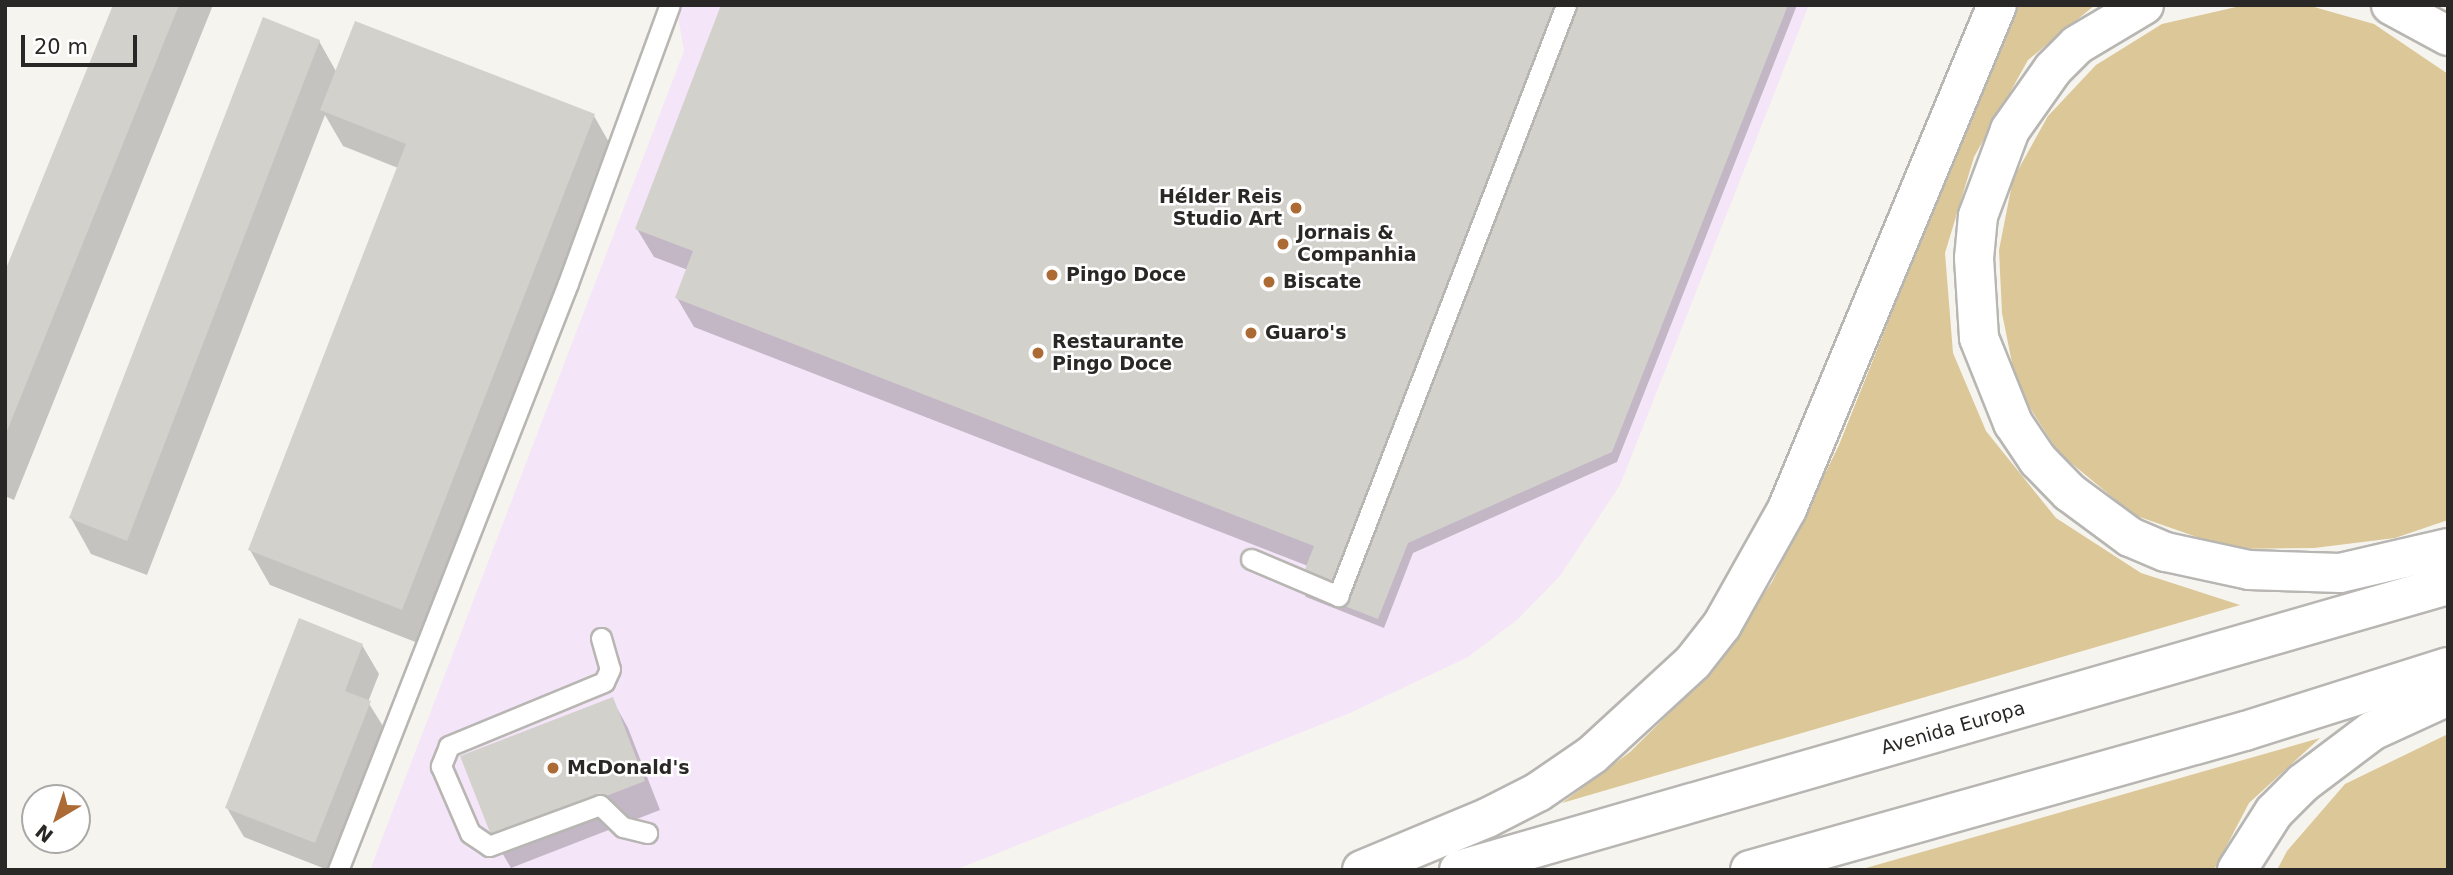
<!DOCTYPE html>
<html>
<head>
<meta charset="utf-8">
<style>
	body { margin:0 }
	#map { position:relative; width:2453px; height:875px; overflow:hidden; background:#f6f4ef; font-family:"DejaVu Sans",sans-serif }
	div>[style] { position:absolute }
	.commercial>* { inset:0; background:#f4e5f8 }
	.green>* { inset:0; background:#dbc797 }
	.shadow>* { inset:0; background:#0003 }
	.building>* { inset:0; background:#d3d1cc }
	.roads { filter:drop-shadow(2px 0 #b8b6b2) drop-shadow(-2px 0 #b8b6b2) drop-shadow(0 2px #b8b6b2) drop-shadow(0 -2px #b8b6b2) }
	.lane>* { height:19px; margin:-9.5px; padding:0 9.5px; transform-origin:9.5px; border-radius:9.5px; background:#fff }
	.primary>* { height:38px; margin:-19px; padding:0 19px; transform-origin:19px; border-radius:19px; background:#fff }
	.highway>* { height:38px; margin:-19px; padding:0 19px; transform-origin:19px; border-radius:19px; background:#fff }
	.dots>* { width:19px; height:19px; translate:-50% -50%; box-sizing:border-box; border:4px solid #fff; border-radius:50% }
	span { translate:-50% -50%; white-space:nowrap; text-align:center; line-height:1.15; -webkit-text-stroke:5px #fff; paint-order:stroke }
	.poi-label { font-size:19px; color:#292826; font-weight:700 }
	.right { translate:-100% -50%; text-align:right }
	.left { translate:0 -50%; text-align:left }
	.street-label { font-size:19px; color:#292826 }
	.frame { position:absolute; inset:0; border:7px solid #292826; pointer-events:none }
	.north { position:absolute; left:21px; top:784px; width:70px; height:70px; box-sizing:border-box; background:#fff; border:2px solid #a9a9a8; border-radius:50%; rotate:219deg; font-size:19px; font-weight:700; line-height:28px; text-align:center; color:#292826 }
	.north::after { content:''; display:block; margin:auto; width:24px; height:32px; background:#ac6b35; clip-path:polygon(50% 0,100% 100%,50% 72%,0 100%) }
	.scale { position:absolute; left:21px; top:35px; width:116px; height:32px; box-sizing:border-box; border:4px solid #292826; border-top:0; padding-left:9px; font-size:21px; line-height:24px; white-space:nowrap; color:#292826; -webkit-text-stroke:5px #fff; paint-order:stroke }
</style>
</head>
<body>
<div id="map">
	<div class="commercial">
		<div style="clip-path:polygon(676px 5px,1809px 5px,1620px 485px,1560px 576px,1518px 619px,1468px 657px,1350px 713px,955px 870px,370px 870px,684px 51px)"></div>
	</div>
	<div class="green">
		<div style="clip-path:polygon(2015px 5px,2095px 5px,2028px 60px,1974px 157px,1945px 253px,1953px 353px,1986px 431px,2056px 518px,2141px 573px,2240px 605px,1562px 803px,1630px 752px,1708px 675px,1772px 582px,1839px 445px)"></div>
		<div style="clip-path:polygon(2307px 5px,2374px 24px,2448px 74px,2448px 520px,2395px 538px,2314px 548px,2231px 549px,2134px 515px,2059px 453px,2017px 388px,2002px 313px,1999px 250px,2013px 179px,2048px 116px,2096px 65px,2162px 24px,2236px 7px)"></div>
		<div style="clip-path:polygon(2448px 734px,2448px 870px,2277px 870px,2287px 851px,2345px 784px)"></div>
		<div style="clip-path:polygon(2320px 738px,2249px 803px,2214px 870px,1859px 870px)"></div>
	</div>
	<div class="shadow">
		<div style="clip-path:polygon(114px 5px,213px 5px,14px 500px,5px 496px,5px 276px)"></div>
		<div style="clip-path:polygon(723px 5px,1797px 5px,1617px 462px,1413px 553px,1384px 628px,1306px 597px,1300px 587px,1308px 566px,694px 327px,677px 298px,688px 270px,654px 257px,637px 229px)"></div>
		<div style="clip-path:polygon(319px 41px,337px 73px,594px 116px,614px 151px,423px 645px,270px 585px,250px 550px,398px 168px,343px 146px,325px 115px,147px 575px,91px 554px,71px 518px)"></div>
		<div style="clip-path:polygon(362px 645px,379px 674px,368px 702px,386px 731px,328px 870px,244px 837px,227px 808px)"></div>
		<div style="clip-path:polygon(612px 699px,628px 728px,660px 810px,511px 868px,494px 839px)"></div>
	</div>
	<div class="building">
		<div style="clip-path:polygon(113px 5px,179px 5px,5px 436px,5px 271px)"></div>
		<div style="clip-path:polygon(721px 5px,1788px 5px,1612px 452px,1408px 543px,1378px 619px,1298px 588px,1314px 546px,675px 298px,693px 251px,635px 229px)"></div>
		<div style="clip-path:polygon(263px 17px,320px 40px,127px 541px,69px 518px)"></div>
		<div style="clip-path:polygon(355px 21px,595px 114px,402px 610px,248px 550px,406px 144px,320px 110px)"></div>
		<div style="clip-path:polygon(299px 618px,363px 644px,345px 691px,371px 701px,315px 843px,225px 808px)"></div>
		<div style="clip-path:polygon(613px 697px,645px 781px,493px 840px,460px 756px)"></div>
	</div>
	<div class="roads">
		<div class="lane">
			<div style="left:1251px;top:559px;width:95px;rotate:23deg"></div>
			<div style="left:1338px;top:596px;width:633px;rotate:-68.9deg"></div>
			<div style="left:601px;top:638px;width:32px;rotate:74deg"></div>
			<div style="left:610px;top:669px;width:14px;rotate:115deg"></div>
			<div style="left:604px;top:682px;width:168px;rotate:157.6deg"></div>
			<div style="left:449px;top:746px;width:22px;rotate:112deg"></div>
			<div style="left:441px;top:766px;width:73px;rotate:66.6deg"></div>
			<div style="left:470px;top:833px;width:23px;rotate:34deg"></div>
			<div style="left:489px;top:846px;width:118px;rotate:-20.3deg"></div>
			<div style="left:600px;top:805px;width:32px;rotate:44deg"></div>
			<div style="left:623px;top:827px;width:25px;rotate:14deg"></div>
			<div style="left:338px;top:870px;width:630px;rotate:-68.6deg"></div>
			<div style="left:568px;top:283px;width:296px;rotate:-69.9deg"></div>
		</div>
		<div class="primary">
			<div style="left:1459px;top:870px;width:1029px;rotate:-16.08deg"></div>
			<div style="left:1750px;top:870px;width:514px;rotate:-15.69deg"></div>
			<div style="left:2245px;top:731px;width:213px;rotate:-17.5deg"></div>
		</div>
		<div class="highway">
			<div style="left:2144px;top:5px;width:78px;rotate:149.2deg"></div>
			<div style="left:2077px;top:45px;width:34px;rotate:135deg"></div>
			<div style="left:2053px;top:69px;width:75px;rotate:125.2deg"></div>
			<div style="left:2010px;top:130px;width:92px;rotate:110.4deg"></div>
			<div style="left:1978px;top:216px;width:42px;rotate:95.4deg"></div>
			<div style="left:1974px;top:258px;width:80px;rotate:86.4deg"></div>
			<div style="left:1979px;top:338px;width:92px;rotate:68.2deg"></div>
			<div style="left:2013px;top:423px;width:45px;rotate:56deg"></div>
			<div style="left:2038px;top:460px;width:45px;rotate:45.9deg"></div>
			<div style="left:2069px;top:492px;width:76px;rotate:36.4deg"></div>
			<div style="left:2130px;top:537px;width:39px;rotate:23deg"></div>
			<div style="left:2166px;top:552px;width:85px;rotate:12.2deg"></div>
			<div style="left:2249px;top:570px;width:91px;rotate:1.9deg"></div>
			<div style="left:2340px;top:573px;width:111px;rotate:-13deg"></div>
			<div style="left:2391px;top:5px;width:65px;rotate:28.5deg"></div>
			<div style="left:1362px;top:870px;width:135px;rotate:-22.6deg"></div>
			<div style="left:1487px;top:818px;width:57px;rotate:-27deg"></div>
			<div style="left:1538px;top:792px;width:65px;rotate:-34.4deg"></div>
			<div style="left:1592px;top:755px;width:137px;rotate:-42.6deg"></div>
			<div style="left:1693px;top:662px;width:47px;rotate:-51.9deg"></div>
			<div style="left:1722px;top:625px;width:133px;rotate:-60.7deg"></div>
			<div style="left:1787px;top:509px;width:546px;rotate:-67.38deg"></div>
			<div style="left:2237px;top:870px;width:69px;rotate:-57.5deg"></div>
			<div style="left:2274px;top:812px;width:41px;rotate:-45deg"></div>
			<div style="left:2303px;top:783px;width:86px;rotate:-37deg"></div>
			<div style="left:2372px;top:731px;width:84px;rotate:-24.7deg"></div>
		</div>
	</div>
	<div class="dots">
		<div style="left:1296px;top:208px;background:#ac6b35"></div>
		<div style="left:1283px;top:244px;background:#ac6b35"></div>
		<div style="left:1052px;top:275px;background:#ac6b35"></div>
		<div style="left:1269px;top:282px;background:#ac6b35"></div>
		<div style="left:1251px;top:333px;background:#ac6b35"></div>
		<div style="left:1038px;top:353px;background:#ac6b35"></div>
		<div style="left:553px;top:768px;background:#ac6b35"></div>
	</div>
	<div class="poi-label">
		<span class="right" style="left:1282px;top:208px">Hélder Reis<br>Studio Art</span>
		<span class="left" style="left:1297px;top:244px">Jornais &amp;<br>Companhia</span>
		<span class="left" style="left:1066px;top:275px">Pingo Doce</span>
		<span class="left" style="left:1283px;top:282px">Biscate</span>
		<span class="left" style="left:1265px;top:333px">Guaro's</span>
		<span class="left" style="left:1052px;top:353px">Restaurante<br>Pingo Doce</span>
		<span class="left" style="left:567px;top:768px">McDonald's</span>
	</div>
	<div class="street-label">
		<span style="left:1953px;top:728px;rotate:-16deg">Avenida Europa</span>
	</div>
	<div class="frame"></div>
	<div class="north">N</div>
	<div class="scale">20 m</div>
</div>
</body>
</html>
